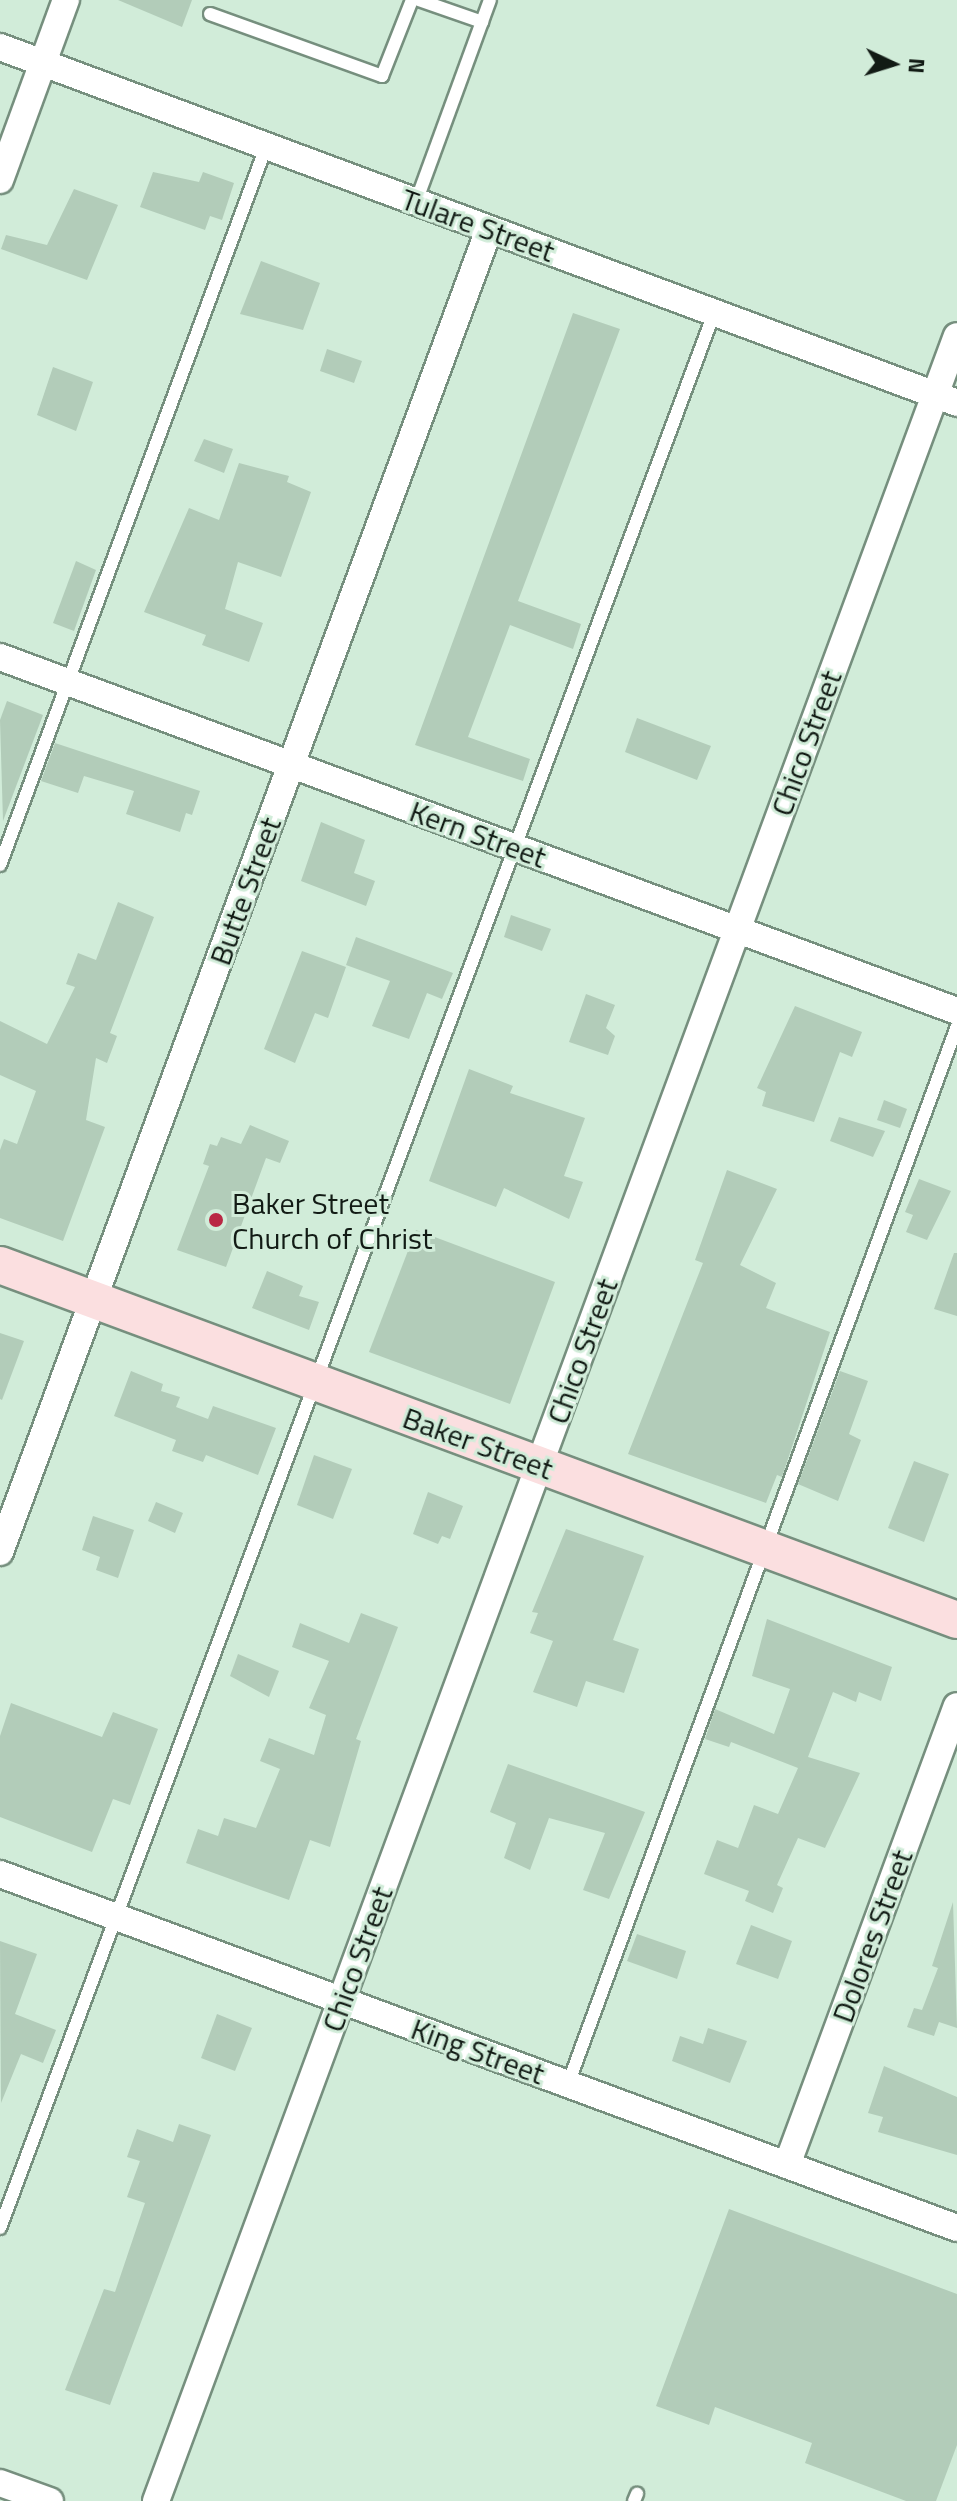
<!DOCTYPE html>
<html>
<head>
<meta charset="utf-8">
<style>
	body { margin:0 }
	#map { position:relative; width:957px; height:2501px; overflow:hidden; background:#d1ecd9; font-family:"Titillium Web",sans-serif }
	div>[style] { position:absolute }
	.building>* { inset:0; background:#b2ccb9 }
	.roads { filter:drop-shadow(2px 0 #768f7e) drop-shadow(-2px 0 #768f7e) drop-shadow(0 2px #768f7e) drop-shadow(0 -2px #768f7e) }
	.lane>* { height:12px; margin:-6px; padding:0 6px; transform-origin:6px; border-radius:6px; background:#fff }
	.street>* { height:26px; margin:-13px; padding:0 13px; transform-origin:13px; border-radius:13px; background:#fff }
	.secondary>* { height:36px; margin:-18px; padding:0 18px; transform-origin:18px; border-radius:18px; background:#fbdfe0 }
	.dots>* { width:22px; height:22px; translate:-50% -50%; box-sizing:border-box; border:4px solid #d1ecd9; border-radius:50% }
	span { translate:-50% -50%; white-space:nowrap; text-align:center; line-height:1.15; -webkit-text-stroke:6px #d1ecd9; paint-order:stroke }
	.street-label { font-size:30px; color:#121b15 }
	.poi-label { font-size:30px; color:#121b15 }
	.left { translate:0 -50%; text-align:left }
	.north { position:absolute; left:853px; top:24px; width:80px; height:80px; -webkit-text-stroke:6px #d1ecd9; paint-order:stroke; rotate:94deg; font-size:22px; font-weight:700; line-height:32px; text-align:center; color:#121b15 }
	.north::after { content:''; display:block; margin:auto; width:28px; height:36px; background:#121b15; clip-path:polygon(50% 0,100% 100%,50% 72%,0 100%) }
</style>
</head>
<body>
<div id="map">
	<div class="building">
		<div style="clip-path:polygon(118px 0,192px 0,182px 27px)"></div>
		<div style="clip-path:polygon(153px 172px,199px 182px,203px 172px,234px 183px,222px 220px,210px 216px,205px 230px,140px 207px)"></div>
		<div style="clip-path:polygon(74px 189px,118px 205px,87px 280px,1px 249px,6px 235px,47px 245px)"></div>
		<div style="clip-path:polygon(261px 261px,320px 283px,303px 330px,240px 314px)"></div>
		<div style="clip-path:polygon(573px 313px,620px 329px,518px 601px,581px 624px,573px 649px,510px 625px,468px 737px,530px 759px,523px 781px,415px 745px)"></div>
		<div style="clip-path:polygon(327px 349px,362px 361px,354px 383px,320px 371px)"></div>
		<div style="clip-path:polygon(53px 367px,93px 382px,76px 431px,37px 415px)"></div>
		<div style="clip-path:polygon(204px 439px,233px 449px,224px 473px,194px 461px)"></div>
		<div style="clip-path:polygon(239px 463px,289px 476px,287px 482px,311px 492px,281px 577px,238px 562px,225px 609px,263px 623px,249px 662px,202px 645px,206px 635px,144px 612px,189px 508px,219px 520px)"></div>
		<div style="clip-path:polygon(76px 561px,96px 570px,74px 631px,53px 623px)"></div>
		<div style="clip-path:polygon(7px 701px,43px 715px,3px 821px,0 720px)"></div>
		<div style="clip-path:polygon(637px 718px,711px 746px,697px 780px,625px 752px)"></div>
		<div style="clip-path:polygon(55px 743px,200px 791px,192px 815px,186px 813px,180px 832px,126px 814px,134px 791px,84px 776px,78px 793px,41px 781px)"></div>
		<div style="clip-path:polygon(321px 822px,365px 840px,354px 873px,375px 881px,366px 906px,301px 881px)"></div>
		<div style="clip-path:polygon(118px 902px,154px 917px,110px 1033px,117px 1036px,107px 1063px,96px 1058px,86px 1120px,105px 1127px,63px 1241px,0 1218px,0 1150px,4px 1139px,17px 1144px,36px 1091px,0 1075px,0 1021px,47px 1044px,75px 987px,66px 984px,78px 953px,96px 960px)"></div>
		<div style="clip-path:polygon(511px 915px,551px 929px,542px 951px,504px 937px)"></div>
		<div style="clip-path:polygon(356px 937px,453px 973px,442px 999px,427px 993px,409px 1039px,372px 1026px,390px 981px,346px 965px)"></div>
		<div style="clip-path:polygon(302px 951px,346px 967px,328px 1018px,315px 1013px,295px 1063px,264px 1049px)"></div>
		<div style="clip-path:polygon(586px 994px,615px 1005px,606px 1028px,615px 1036px,608px 1055px,569px 1042px)"></div>
		<div style="clip-path:polygon(795px 1006px,862px 1032px,852px 1057px,840px 1052px,814px 1122px,762px 1106px,766px 1092px,757px 1088px)"></div>
		<div style="clip-path:polygon(469px 1069px,513px 1086px,510px 1093px,585px 1118px,564px 1176px,583px 1182px,569px 1219px,504px 1188px,496px 1207px,429px 1181px)"></div>
		<div style="clip-path:polygon(884px 1100px,907px 1109px,900px 1128px,877px 1120px)"></div>
		<div style="clip-path:polygon(839px 1117px,885px 1131px,873px 1157px,830px 1141px)"></div>
		<div style="clip-path:polygon(250px 1125px,289px 1141px,280px 1163px,266px 1158px,226px 1267px,177px 1250px,209px 1166px,203px 1164px,210px 1144px,217px 1146px,221px 1137px,241px 1144px)"></div>
		<div style="clip-path:polygon(727px 1170px,777px 1189px,740px 1265px,776px 1283px,766px 1308px,830px 1332px,782px 1477px,777px 1475px,766px 1503px,628px 1454px,703px 1263px,695px 1260px)"></div>
		<div style="clip-path:polygon(919px 1179px,951px 1191px,927px 1240px,906px 1232px,913px 1215px,905px 1212px)"></div>
		<div style="clip-path:polygon(416px 1230px,555px 1282px,510px 1404px,369px 1352px)"></div>
		<div style="clip-path:polygon(954px 1253px,957px 1253px,957px 1316px,934px 1309px)"></div>
		<div style="clip-path:polygon(267px 1271px,303px 1286px,299px 1296px,319px 1302px,309px 1330px,252px 1308px)"></div>
		<div style="clip-path:polygon(0 1333px,24px 1341px,2px 1400px,0 1399px)"></div>
		<div style="clip-path:polygon(131px 1371px,163px 1384px,161px 1391px,180px 1397px,176px 1407px,208px 1419px,213px 1406px,276px 1428px,258px 1475px,206px 1455px,203px 1462px,172px 1451px,176px 1440px,114px 1416px)"></div>
		<div style="clip-path:polygon(840px 1371px,868px 1381px,849px 1434px,861px 1440px,838px 1501px,798px 1484px)"></div>
		<div style="clip-path:polygon(314px 1455px,352px 1469px,333px 1519px,297px 1505px)"></div>
		<div style="clip-path:polygon(914px 1461px,949px 1474px,924px 1542px,888px 1528px)"></div>
		<div style="clip-path:polygon(428px 1492px,463px 1506px,450px 1539px,442px 1536px,438px 1544px,413px 1534px)"></div>
		<div style="clip-path:polygon(156px 1502px,183px 1513px,175px 1533px,148px 1521px)"></div>
		<div style="clip-path:polygon(93px 1516px,134px 1530px,118px 1578px,96px 1570px,100px 1557px,82px 1550px)"></div>
		<div style="clip-path:polygon(566px 1529px,644px 1556px,613px 1640px,639px 1649px,624px 1693px,586px 1681px,577px 1707px,533px 1692px,553px 1641px,530px 1633px,538px 1613px,532px 1612px)"></div>
		<div style="clip-path:polygon(361px 1613px,398px 1627px,356px 1739px,361px 1741px,330px 1847px,310px 1840px,289px 1900px,186px 1863px,198px 1829px,218px 1836px,224px 1818px,256px 1828px,280px 1769px,260px 1761px,269px 1738px,314px 1755px,326px 1715px,309px 1708px,329px 1661px,292px 1647px,300px 1623px,349px 1643px)"></div>
		<div style="clip-path:polygon(767px 1619px,892px 1667px,881px 1701px,859px 1692px,856px 1702px,833px 1692px,808px 1757px,860px 1773px,825px 1848px,798px 1838px,777px 1885px,783px 1888px,773px 1913px,745px 1901px,749px 1891px,704px 1874px,717px 1840px,738px 1848px,754px 1805px,778px 1814px,798px 1768px,731px 1742px,729px 1747px,705px 1739px,715px 1709px,774px 1734px,790px 1689px,752px 1676px)"></div>
		<div style="clip-path:polygon(238px 1654px,279px 1671px,269px 1697px,230px 1676px)"></div>
		<div style="clip-path:polygon(11px 1703px,102px 1737px,113px 1712px,158px 1729px,130px 1805px,113px 1799px,92px 1852px,0 1817px,0 1736px)"></div>
		<div style="clip-path:polygon(508px 1764px,645px 1812px,609px 1899px,583px 1890px,605px 1833px,549px 1818px,530px 1870px,504px 1858px,516px 1823px,490px 1812px)"></div>
		<div style="clip-path:polygon(953px 1902px,957px 2028px,939px 2022px,934px 2036px,907px 2027px,914px 2008px,922px 2010px,938px 1968px,932px 1966px)"></div>
		<div style="clip-path:polygon(751px 1925px,792px 1941px,778px 1979px,736px 1964px)"></div>
		<div style="clip-path:polygon(637px 1934px,686px 1951px,677px 1979px,627px 1961px)"></div>
		<div style="clip-path:polygon(0 1941px,37px 1954px,15px 2014px,56px 2030px,43px 2063px,21px 2054px,1px 2103px)"></div>
		<div style="clip-path:polygon(217px 2014px,252px 2028px,235px 2071px,201px 2058px)"></div>
		<div style="clip-path:polygon(708px 2028px,747px 2041px,730px 2083px,672px 2061px,680px 2036px,703px 2044px)"></div>
		<div style="clip-path:polygon(884px 2066px,957px 2097px,957px 2155px,878px 2132px,883px 2117px,868px 2113px)"></div>
		<div style="clip-path:polygon(179px 2124px,211px 2135px,110px 2405px,65px 2390px,104px 2289px,115px 2292px,145px 2203px,127px 2197px,140px 2161px,127px 2157px,137px 2129px,173px 2142px)"></div>
		<div style="clip-path:polygon(729px 2209px,957px 2294px,957px 2445px,936px 2501px,906px 2501px,805px 2463px,812px 2443px,715px 2407px,709px 2425px,656px 2406px)"></div>
	</div>
	<div class="roads">
		<div class="lane">
			<div style="left:419px;top:0;width:67px;rotate:19.2deg"></div>
			<div style="left:210px;top:14px;width:183px;rotate:19.8deg"></div>
			<div style="left:382px;top:76px;width:82px;rotate:-68.5deg"></div>
			<div style="left:416px;top:202px;width:215px;rotate:-69.9deg"></div>
			<div style="left:0;top:865px;width:766px;rotate:-69.67deg"></div>
			<div style="left:568px;top:2084px;width:1127px;rotate:-69.81deg"></div>
			<div style="left:0;top:2228px;width:2044px;rotate:-69.55deg"></div>
			<div style="left:634px;top:2501px;width:8px;rotate:-67deg"></div>
		</div>
		<div class="street">
			<div style="left:0;top:47px;width:1021px;rotate:20.4deg"></div>
			<div style="left:0;top:180px;width:192px;rotate:-69.9deg"></div>
			<div style="left:0;top:657px;width:1020px;rotate:20.3deg"></div>
			<div style="left:0;top:1552px;width:1410px;rotate:-69.71deg"></div>
			<div style="left:0;top:1874px;width:1020px;rotate:20.3deg"></div>
			<div style="left:787px;top:2165px;width:489px;rotate:-69.7deg"></div>
			<div style="left:0;top:2483px;width:53px;rotate:19.8deg"></div>
			<div style="left:156px;top:2501px;width:2308px;rotate:-69.7deg"></div>
		</div>
		<div class="secondary">
			<div style="left:0;top:1265px;width:1021px;rotate:20.35deg"></div>
		</div>
	</div>
	<div class="dots">
		<div style="left:216px;top:1220px;background:#b92844"></div>
	</div>
	<div class="street-label">
		<span style="left:478px;top:225px;rotate:20deg">Tulare Street</span>
		<span style="left:806px;top:743px;rotate:-70deg">Chico Street</span>
		<span style="left:478px;top:834px;rotate:20deg">Kern Street</span>
		<span style="left:245px;top:891px;rotate:-70deg">Butte Street</span>
		<span style="left:582px;top:1351px;rotate:-70deg">Chico Street</span>
		<span style="left:478px;top:1443px;rotate:20deg">Baker Street</span>
		<span style="left:872px;top:1936px;rotate:-70deg">Dolores Street</span>
		<span style="left:357px;top:1959px;rotate:-70deg">Chico Street</span>
		<span style="left:478px;top:2051px;rotate:20deg">King Street</span>
	</div>
	<div class="poi-label">
		<span class="left" style="left:232px;top:1220px">Baker Street<br>Church of Christ</span>
	</div>
	<div class="north">N</div>
</div>
</body>
</html>
